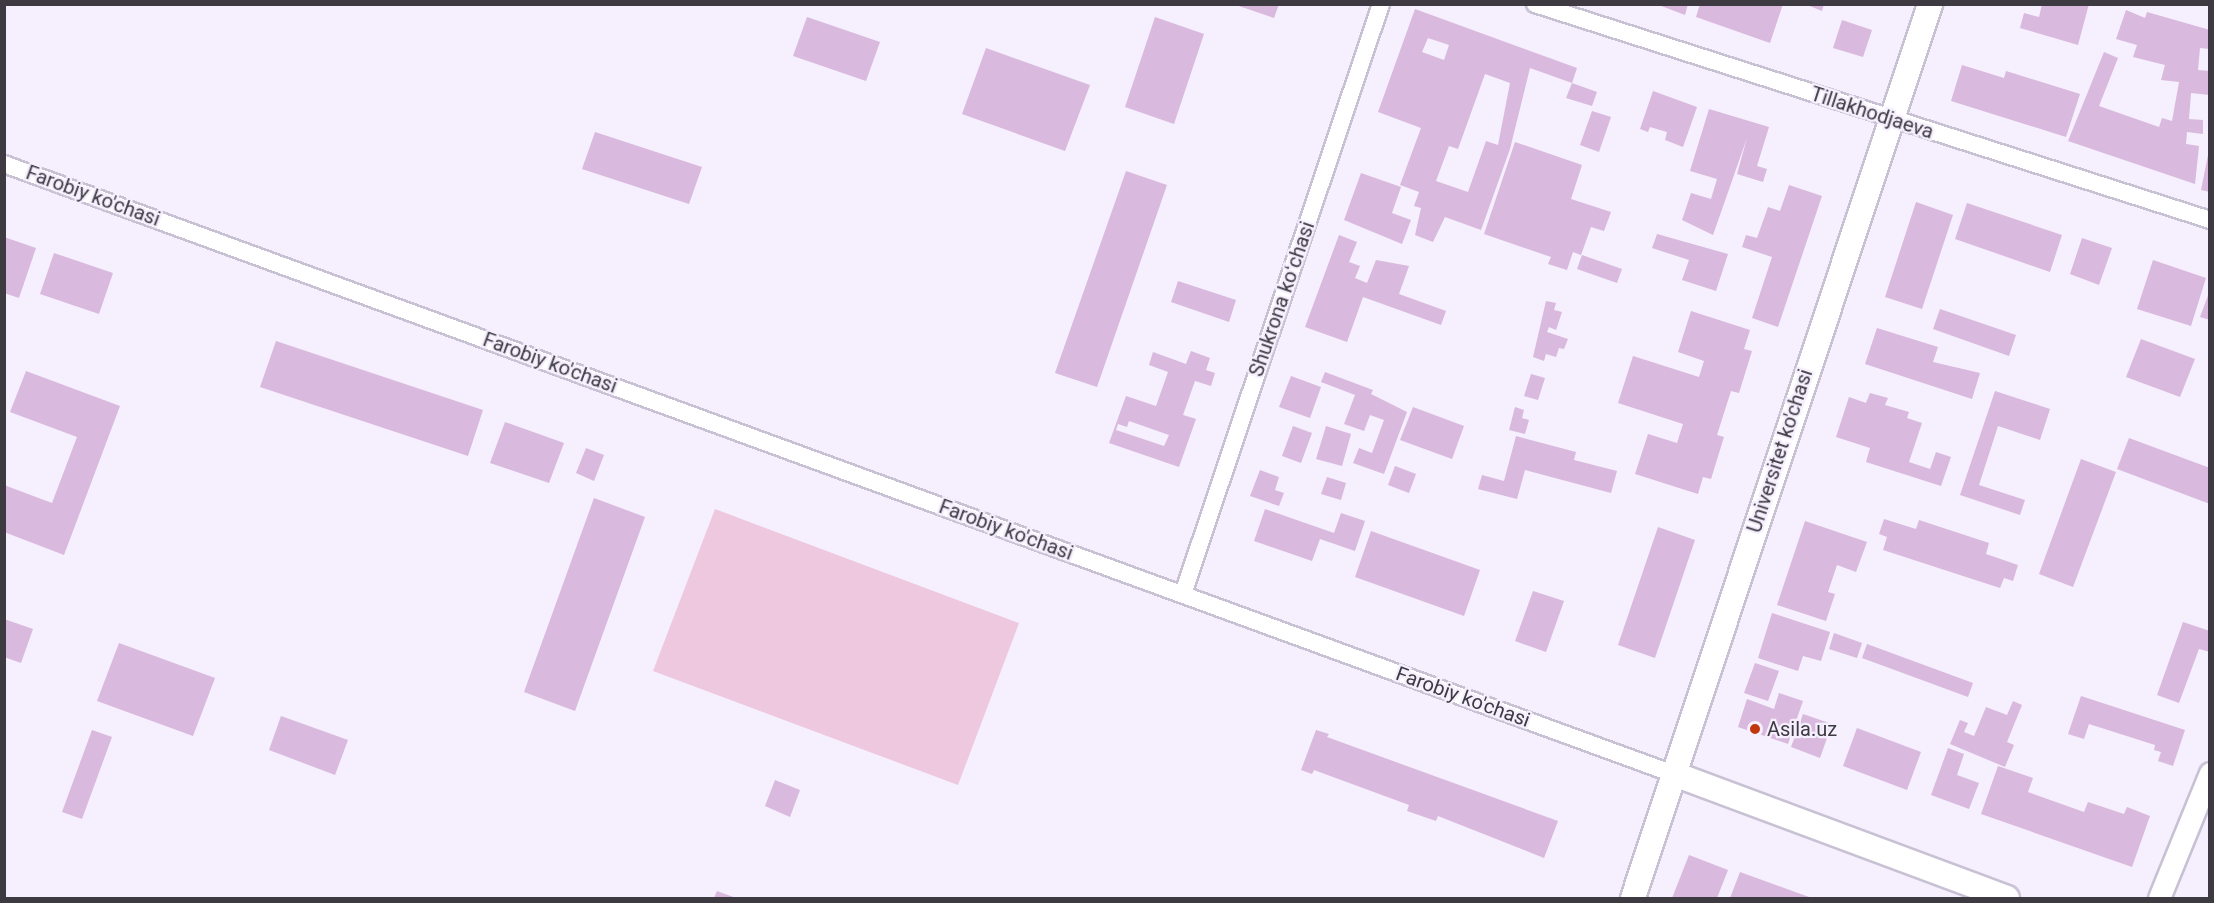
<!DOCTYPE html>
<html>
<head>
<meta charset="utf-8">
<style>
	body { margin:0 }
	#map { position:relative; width:2214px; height:903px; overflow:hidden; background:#f5effe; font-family:Roboto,sans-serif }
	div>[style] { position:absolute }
	.green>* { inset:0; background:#eec8df }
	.building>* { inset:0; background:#d9b9dd }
	.roads { filter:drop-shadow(2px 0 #c8c1d4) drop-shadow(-2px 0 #c8c1d4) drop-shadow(0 2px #c8c1d4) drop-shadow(0 -2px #c8c1d4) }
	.minor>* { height:16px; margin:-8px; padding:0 8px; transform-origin:8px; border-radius:8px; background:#fff }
	.tertiary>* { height:21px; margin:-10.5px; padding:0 10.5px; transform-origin:10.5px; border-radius:10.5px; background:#fff }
	.secondary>* { height:24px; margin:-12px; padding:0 12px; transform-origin:12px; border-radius:12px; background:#fff }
	.dots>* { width:16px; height:16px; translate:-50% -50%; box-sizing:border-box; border:3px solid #f5effe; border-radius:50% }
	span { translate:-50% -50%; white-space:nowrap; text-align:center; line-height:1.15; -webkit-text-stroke:4.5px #f5effe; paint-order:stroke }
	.street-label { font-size:20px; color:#3d3a42 }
	.poi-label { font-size:20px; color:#3d3a42 }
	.left { translate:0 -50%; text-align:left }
	.frame { position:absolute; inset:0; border:6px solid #3d3a42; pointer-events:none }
</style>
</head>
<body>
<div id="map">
	<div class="green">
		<div style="clip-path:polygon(715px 509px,1019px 623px,958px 785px,653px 671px)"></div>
	</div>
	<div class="building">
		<div style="clip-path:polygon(1233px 4px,1279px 4px,1274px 18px)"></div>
		<div style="clip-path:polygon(1656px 4px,1688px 4px,1685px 15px)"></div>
		<div style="clip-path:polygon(1700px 4px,1783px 4px,1770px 43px,1696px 17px)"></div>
		<div style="clip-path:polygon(1805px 4px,1824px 4px,1822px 11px)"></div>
		<div style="clip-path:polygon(2042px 4px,2089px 4px,2078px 45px,2020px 28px,2024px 13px,2039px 17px)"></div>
		<div style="clip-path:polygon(evenodd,1415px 9px,1577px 68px,1572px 83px,1530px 68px,1510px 149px,1481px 230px,1445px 217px,1433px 242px,1415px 235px,1421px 208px,1414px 206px,1419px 192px,1400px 185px,1421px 128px,1378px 112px,1415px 9px,1428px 38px,1449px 45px,1444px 60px,1422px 52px,1428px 38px,1415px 9px,1485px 74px,1510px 83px,1498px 145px,1486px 141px,1468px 192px,1436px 181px,1449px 146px,1458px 149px,1485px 74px)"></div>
		<div style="clip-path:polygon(2126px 10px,2145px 18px,2147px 12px,2210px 30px,2210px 49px,2200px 48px,2198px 70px,2210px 71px,2210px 95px,2191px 93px,2189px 119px,2203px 120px,2203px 134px,2187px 132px,2186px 144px,2199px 146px,2195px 184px,2068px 141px,2104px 52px,2118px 58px,2099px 106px,2159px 127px,2162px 118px,2172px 121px,2179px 82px,2161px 80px,2165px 65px,2133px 57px,2137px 45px,2116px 39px)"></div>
		<div style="clip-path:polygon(807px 17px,880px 42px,866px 81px,793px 56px)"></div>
		<div style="clip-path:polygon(1155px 17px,1204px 34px,1174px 124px,1125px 107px)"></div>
		<div style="clip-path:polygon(1842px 20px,1872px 30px,1863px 57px,1833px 48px)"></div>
		<div style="clip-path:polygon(986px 48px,1090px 85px,1065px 151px,962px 114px)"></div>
		<div style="clip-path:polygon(1962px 65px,2004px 78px,2006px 71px,2080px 94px,2066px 137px,1951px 101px)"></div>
		<div style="clip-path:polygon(1572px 83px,1597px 92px,1592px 106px,1566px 98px)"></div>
		<div style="clip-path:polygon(1653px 91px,1697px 107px,1683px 147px,1665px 140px,1667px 132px,1650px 127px,1648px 132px,1640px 129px)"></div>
		<div style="clip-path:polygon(1709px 109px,1769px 127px,1757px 166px,1767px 169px,1763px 182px,1737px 174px,1747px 138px,1713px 235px,1682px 220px,1691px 193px,1711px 199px,1717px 179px,1690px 171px)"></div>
		<div style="clip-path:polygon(1592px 111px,1611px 117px,1599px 152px,1580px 145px)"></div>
		<div style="clip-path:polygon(595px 132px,702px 167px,689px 204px,582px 169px)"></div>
		<div style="clip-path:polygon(1515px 142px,1582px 165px,1571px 199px,1611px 212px,1604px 231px,1591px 227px,1581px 255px,1573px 252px,1567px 270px,1548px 264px,1551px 257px,1484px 234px)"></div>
		<div style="clip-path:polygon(2210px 145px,2210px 192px,2201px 190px)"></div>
		<div style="clip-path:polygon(1126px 171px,1167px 185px,1097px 387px,1055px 373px)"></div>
		<div style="clip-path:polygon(1361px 173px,1401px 187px,1392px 213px,1411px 220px,1402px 244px,1344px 220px)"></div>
		<div style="clip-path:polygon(1789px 185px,1822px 196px,1778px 327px,1752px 318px,1772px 257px,1742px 247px,1746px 235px,1757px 238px,1768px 207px,1780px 211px)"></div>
		<div style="clip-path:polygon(1916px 202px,1953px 215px,1922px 309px,1885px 297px)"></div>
		<div style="clip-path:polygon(1967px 203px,2062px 235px,2050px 272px,1955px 239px)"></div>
		<div style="clip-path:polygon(1657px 234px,1728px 254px,1716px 291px,1682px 280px,1689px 260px,1652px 248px)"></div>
		<div style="clip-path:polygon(1339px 235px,1357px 242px,1349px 262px,1360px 266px,1355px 278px,1367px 283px,1376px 260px,1409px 266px,1399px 294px,1446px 311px,1441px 325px,1363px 297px,1347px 342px,1305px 327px)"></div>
		<div style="clip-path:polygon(4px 237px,36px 248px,19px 298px,4px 293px)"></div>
		<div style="clip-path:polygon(2082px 238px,2112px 248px,2099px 285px,2070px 274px)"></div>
		<div style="clip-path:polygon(54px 253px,113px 273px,99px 314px,40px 294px)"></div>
		<div style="clip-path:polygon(1582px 255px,1622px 269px,1617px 283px,1577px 269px)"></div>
		<div style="clip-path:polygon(2153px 260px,2206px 278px,2191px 326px,2137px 309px)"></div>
		<div style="clip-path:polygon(1178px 281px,1236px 300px,1229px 322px,1171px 302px)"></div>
		<div style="clip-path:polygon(2210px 290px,2210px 320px,2200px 317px)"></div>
		<div style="clip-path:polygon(1546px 301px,1556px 303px,1554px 310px,1562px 312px,1556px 330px,1549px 327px,1547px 332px,1568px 339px,1564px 349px,1559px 348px,1556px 357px,1546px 354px,1544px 361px,1533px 357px)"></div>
		<div style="clip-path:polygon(1940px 309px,2016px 335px,2009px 356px,1933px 329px)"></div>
		<div style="clip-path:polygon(1691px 311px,1750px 330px,1744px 349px,1752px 351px,1739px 393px,1731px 391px,1717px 435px,1724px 437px,1711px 479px,1703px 477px,1698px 494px,1635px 474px,1648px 434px,1677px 443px,1683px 424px,1618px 403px,1633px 356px,1699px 377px,1704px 361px,1678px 352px)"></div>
		<div style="clip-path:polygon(1877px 328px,1938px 347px,1933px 362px,1980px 373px,1972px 399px,1865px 364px)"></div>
		<div style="clip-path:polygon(2141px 339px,2195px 359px,2180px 397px,2126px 377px)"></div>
		<div style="clip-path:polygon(276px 341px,483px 410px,468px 456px,260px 387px)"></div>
		<div style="clip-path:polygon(evenodd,1191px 351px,1210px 358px,1206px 370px,1215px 373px,1211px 386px,1195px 381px,1183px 415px,1196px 419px,1179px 467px,1109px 443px,1126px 396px,1156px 406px,1168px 372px,1149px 365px,1153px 352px,1186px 364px,1191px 351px,1129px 421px,1169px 435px,1164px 446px,1116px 430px,1118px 424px,1127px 427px,1129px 421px)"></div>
		<div style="clip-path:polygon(26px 371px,120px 406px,64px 555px,4px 532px,4px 485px,52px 503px,77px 437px,10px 412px)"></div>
		<div style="clip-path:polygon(1325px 372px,1373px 390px,1371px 394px,1407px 412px,1384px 474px,1353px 463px,1359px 448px,1372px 453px,1384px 420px,1370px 415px,1364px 431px,1344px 424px,1355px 395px,1321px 382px)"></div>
		<div style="clip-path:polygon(1531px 374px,1545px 378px,1538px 400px,1524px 396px)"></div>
		<div style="clip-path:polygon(1291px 376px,1321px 387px,1310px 418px,1279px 407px)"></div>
		<div style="clip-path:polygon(1995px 391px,2050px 409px,2040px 440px,1998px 426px,1979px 485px,2025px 500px,2020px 515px,1960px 495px)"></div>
		<div style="clip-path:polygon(1870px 393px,1888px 398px,1885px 405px,1909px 412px,1907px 418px,1922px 423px,1909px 462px,1930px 469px,1936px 452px,1951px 457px,1941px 486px,1866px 462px,1870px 448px,1836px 437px,1849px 397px,1866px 403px)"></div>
		<div style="clip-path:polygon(1413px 407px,1464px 426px,1452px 459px,1400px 440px)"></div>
		<div style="clip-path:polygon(1515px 407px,1524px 410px,1522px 418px,1529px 420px,1525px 434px,1509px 430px)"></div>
		<div style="clip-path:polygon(505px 422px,564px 443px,549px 483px,490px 463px)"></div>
		<div style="clip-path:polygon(1293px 426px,1312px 433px,1301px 463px,1282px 456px)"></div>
		<div style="clip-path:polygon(1326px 426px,1351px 434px,1342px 466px,1316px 459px)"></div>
		<div style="clip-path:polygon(1516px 436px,1576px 452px,1574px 460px,1617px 471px,1611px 493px,1525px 470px,1517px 499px,1478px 489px,1482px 475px,1504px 481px)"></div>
		<div style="clip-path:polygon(2129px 438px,2210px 468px,2210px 504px,2117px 469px)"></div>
		<div style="clip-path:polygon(586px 448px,604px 455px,594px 481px,576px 473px)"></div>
		<div style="clip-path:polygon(2081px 459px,2116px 472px,2073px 587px,2039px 574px)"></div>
		<div style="clip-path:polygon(1395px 466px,1416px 474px,1409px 493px,1388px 485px)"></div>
		<div style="clip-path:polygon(1260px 470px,1279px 477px,1275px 490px,1284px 493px,1279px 506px,1250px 496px)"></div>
		<div style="clip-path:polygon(1327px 477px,1346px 483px,1341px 500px,1321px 494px)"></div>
		<div style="clip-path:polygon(594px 498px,645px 517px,575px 711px,524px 692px)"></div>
		<div style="clip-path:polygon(1265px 509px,1334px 533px,1341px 513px,1365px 521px,1355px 551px,1320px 539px,1312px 561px,1254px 541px)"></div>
		<div style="clip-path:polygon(1884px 519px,1916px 529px,1919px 520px,1989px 543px,1986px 554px,2018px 565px,2013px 581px,2004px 578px,2000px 588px,1883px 550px,1887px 537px,1879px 534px)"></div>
		<div style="clip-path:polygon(1805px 521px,1867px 542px,1856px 572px,1837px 565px,1828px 592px,1835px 594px,1826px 621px,1777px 605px)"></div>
		<div style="clip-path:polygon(1658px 527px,1695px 540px,1655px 658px,1618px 645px)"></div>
		<div style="clip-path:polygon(1371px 531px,1480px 570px,1464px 616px,1355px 577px)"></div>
		<div style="clip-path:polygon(1533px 591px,1564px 601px,1546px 652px,1515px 641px)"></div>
		<div style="clip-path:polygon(1772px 613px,1830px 632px,1821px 661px,1803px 656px,1798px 671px,1758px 658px)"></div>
		<div style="clip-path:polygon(4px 619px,33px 629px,21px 663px,4px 657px)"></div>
		<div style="clip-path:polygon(2183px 622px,2210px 631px,2210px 652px,2199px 649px,2179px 703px,2157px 695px)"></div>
		<div style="clip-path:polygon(1834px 633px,1862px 643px,1857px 658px,1829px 649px)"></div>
		<div style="clip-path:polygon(119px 643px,215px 678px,193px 736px,97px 701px)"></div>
		<div style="clip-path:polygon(1867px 644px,1973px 683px,1968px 697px,1862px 658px)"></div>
		<div style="clip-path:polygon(1755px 663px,1779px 671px,1768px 701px,1744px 693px)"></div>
		<div style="clip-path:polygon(1779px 693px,1803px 701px,1788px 744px,1738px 727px,1747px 699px,1774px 709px)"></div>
		<div style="clip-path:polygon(2081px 696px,2185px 730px,2173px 766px,2158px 761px,2161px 752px,2154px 750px,2155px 745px,2089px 724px,2084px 739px,2068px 734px)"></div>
		<div style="clip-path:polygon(2013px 701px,2022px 705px,2007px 742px,2014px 745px,2005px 767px,1950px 744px,1960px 720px,1968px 723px,1964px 732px,1974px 736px,1986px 707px,2007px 715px)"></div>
		<div style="clip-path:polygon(1803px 714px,1832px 724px,1820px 758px,1791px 747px)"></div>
		<div style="clip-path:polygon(281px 716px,348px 740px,335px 775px,269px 750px)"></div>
		<div style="clip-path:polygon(1857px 728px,1921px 752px,1907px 790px,1843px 766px)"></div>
		<div style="clip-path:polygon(92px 730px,112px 737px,82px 819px,62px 812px)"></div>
		<div style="clip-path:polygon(1316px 730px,1329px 734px,1327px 737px,1558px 821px,1544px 858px,1438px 816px,1436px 821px,1407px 811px,1409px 805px,1314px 770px,1312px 774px,1301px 770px)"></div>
		<div style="clip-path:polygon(1948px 748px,1964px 754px,1957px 775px,1979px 783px,1969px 809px,1931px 795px)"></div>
		<div style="clip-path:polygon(1998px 766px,2033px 778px,2028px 792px,2084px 812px,2088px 802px,2124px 814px,2127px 807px,2150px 816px,2132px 867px,1981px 814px)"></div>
		<div style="clip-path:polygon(775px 780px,800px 790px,790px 817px,765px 806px)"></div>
		<div style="clip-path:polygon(1689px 855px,1728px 870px,1717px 898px,1672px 898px)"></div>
		<div style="clip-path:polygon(1740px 872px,1798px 893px,1812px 898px,1730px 898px)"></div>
		<div style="clip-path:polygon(717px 891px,736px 898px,714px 898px)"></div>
	</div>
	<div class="roads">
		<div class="minor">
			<div style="left:1535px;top:4px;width:709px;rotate:17.74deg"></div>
			<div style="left:4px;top:164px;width:1778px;rotate:20.07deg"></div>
			<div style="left:1183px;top:594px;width:622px;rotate:-71.45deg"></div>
		</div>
		<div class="tertiary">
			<div style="left:2159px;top:898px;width:135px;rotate:-67.8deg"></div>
		</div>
		<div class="secondary">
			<div style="left:1674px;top:774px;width:355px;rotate:20.4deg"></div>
			<div style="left:1633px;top:898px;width:942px;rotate:-71.62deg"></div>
		</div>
	</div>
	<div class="dots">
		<div style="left:1755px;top:729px;background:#c1380e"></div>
	</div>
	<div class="street-label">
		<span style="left:1872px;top:113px;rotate:18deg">Tillakhodjaeva</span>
		<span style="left:93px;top:196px;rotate:20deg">Farobiy ko'chasi</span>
		<span style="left:1282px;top:299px;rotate:-71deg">Shukrona koʻchasi</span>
		<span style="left:550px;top:363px;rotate:20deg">Farobiy ko'chasi</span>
		<span style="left:1780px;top:451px;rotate:-72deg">Universitet ko'chasi</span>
		<span style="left:1006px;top:530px;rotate:20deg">Farobiy ko'chasi</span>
		<span style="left:1463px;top:697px;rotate:20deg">Farobiy ko'chasi</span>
	</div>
	<div class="poi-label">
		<span class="left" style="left:1767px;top:729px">Asila.uz</span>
	</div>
	<div class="frame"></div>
</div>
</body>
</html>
